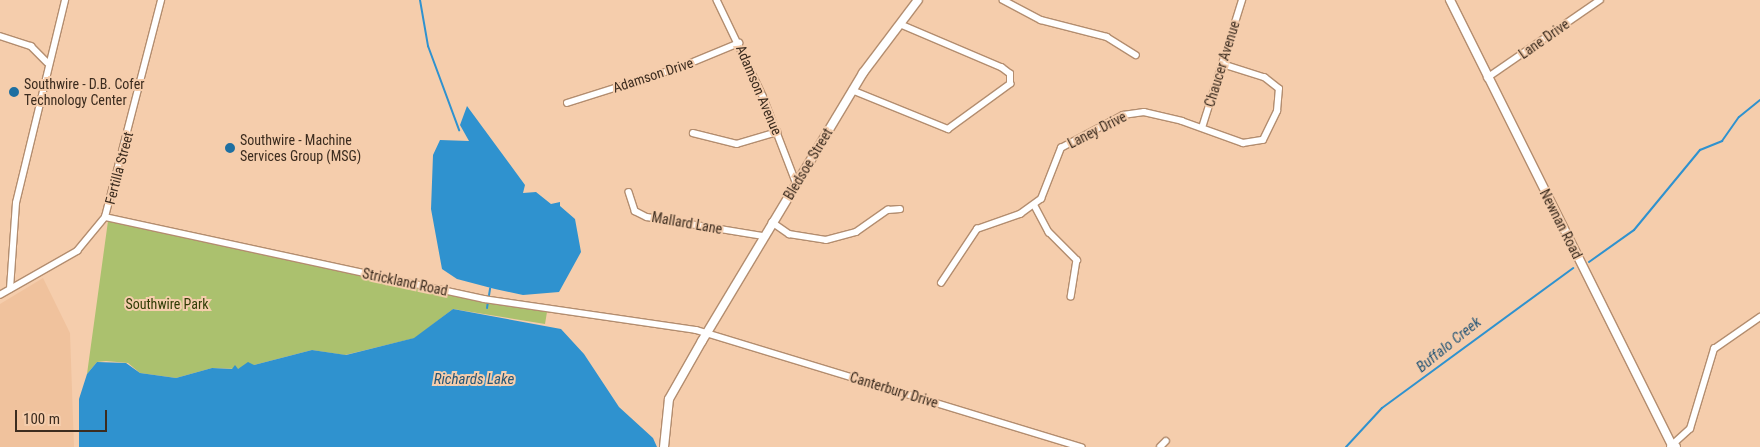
<!DOCTYPE html>
<html>
<head>
<meta charset="utf-8">
<style>
	body { margin:0 }
	#map { position:relative; width:1760px; height:447px; overflow:hidden; background:#f5cdac; font-family:"Roboto Condensed",sans-serif }
	div>[style] { position:absolute }
	.built>* { inset:0; background:#f0c29d }
	.green>* { inset:0; background:#abc16e }
	.water>* { inset:0; background:#2f92cf }
	.stream>* { height:2px; margin:-1px; padding:0 1px; transform-origin:1px; border-radius:1px; background:#2f92cf }
	.roads { filter:drop-shadow(1px 0 #b38d6f) drop-shadow(-1px 0 #b38d6f) drop-shadow(0 1px #b38d6f) drop-shadow(0 -1px #b38d6f) }
	.street>* { height:5.5px; margin:-2.75px; padding:0 2.75px; transform-origin:2.75px; border-radius:2.75px; background:#fff }
	.secondary>* { height:8px; margin:-4px; padding:0 4px; transform-origin:4px; border-radius:4px; background:#fff }
	.highway>* { height:10px; margin:-5px; padding:0 5px; transform-origin:5px; border-radius:5px; background:#fff }
	.dots>* { width:14px; height:14px; translate:-50% -50%; box-sizing:border-box; border:2px solid #f5cdac; border-radius:50% }
	span { translate:-50% -50%; white-space:nowrap; text-align:center; line-height:1.15; -webkit-text-stroke:4px #f5cdac; paint-order:stroke }
	.street-label { font-size:14px; color:#3c2c1f }
	.poi-label { font-size:14px; color:#3c2c1f }
	.left { translate:0 -50%; text-align:left }
	.park-label { font-size:14px; color:#323d07 }
	.water-label { font-size:15px; color:#255677; font-style:italic }
	.scale { position:absolute; left:15px; top:410px; width:92px; height:22px; box-sizing:border-box; border:2px solid #3c2c1f; border-top:0; padding-left:6px; font-size:15px; line-height:18px; white-space:nowrap; color:#3c2c1f; -webkit-text-stroke:4px #f5cdac; paint-order:stroke }
</style>
</head>
<body>
<div id="map">
	<div class="built">
		<div style="clip-path:polygon(43px 278px,70px 333px,74px 447px,0 447px,0 304px)"></div>
	</div>
	<div class="green">
		<div style="clip-path:polygon(108px 221px,547px 312px,545px 324px,453px 309px,415px 338px,345px 355px,312px 350px,238px 369px,212px 368px,176px 378px,140px 373px,128px 363px,106px 361px,97px 362px,87px 374px)"></div>
	</div>
	<div class="water">
		<div style="clip-path:polygon(467px 106px,525px 185px,523px 193px,536px 192px,551px 204px,560px 202px,560px 206px,575px 219px,581px 252px,559px 292px,523px 295px,495px 289px,457px 279px,442px 269px,431px 209px,433px 155px,440px 140px,469px 141px,460px 125px)"></div>
		<div style="clip-path:polygon(453px 309px,561px 329px,584px 354px,619px 407px,653px 438px,657px 447px,79px 447px,79px 399px,87px 374px,97px 362px,126px 363px,140px 373px,176px 378px,212px 368px,232px 369px,235px 365px,238px 369px,248px 362px,254px 365px,312px 350px,346px 355px,414px 338px)"></div>
	</div>
	<div class="stream">
		<div style="left:420px;top:0;width:47px;rotate:80.1deg"></div>
		<div style="left:428px;top:46px;width:90px;rotate:69.7deg"></div>
		<div style="left:1589px;top:262px;width:55px;rotate:-35.4deg"></div>
		<div style="left:1634px;top:230px;width:104px;rotate:-50.5deg"></div>
		<div style="left:1700px;top:150px;width:24px;rotate:-22deg"></div>
		<div style="left:1722px;top:141px;width:29px;rotate:-55deg"></div>
		<div style="left:1739px;top:117px;width:27px;rotate:-39deg"></div>
		<div style="left:487px;top:308px;width:20px;rotate:-81deg"></div>
		<div style="left:1346px;top:447px;width:53px;rotate:-47.3deg"></div>
		<div style="left:1382px;top:408px;width:237px;rotate:-36.2deg"></div>
	</div>
	<div class="roads">
		<div class="street">
			<div style="left:717px;top:0;width:106px;rotate:64.4deg"></div>
			<div style="left:763px;top:96px;width:92px;rotate:69deg"></div>
			<div style="left:1003px;top:0;width:43px;rotate:27.8deg"></div>
			<div style="left:1041px;top:20px;width:68px;rotate:14.4deg"></div>
			<div style="left:1107px;top:37px;width:34px;rotate:32deg"></div>
			<div style="left:0;top:36px;width:33px;rotate:18deg"></div>
			<div style="left:31px;top:46px;width:23px;rotate:45deg"></div>
			<div style="left:1487px;top:78px;width:137px;rotate:-34.6deg"></div>
			<div style="left:852px;top:90px;width:104px;rotate:22.1deg"></div>
			<div style="left:948px;top:129px;width:77px;rotate:-36deg"></div>
			<div style="left:1010px;top:84px;width:10px;rotate:-90deg"></div>
			<div style="left:1010px;top:74px;width:10px;rotate:-143deg"></div>
			<div style="left:1002px;top:68px;width:110px;rotate:-156.9deg"></div>
			<div style="left:567px;top:103px;width:120px;rotate:-17.5deg"></div>
			<div style="left:681px;top:67px;width:63px;rotate:-22.5deg"></div>
			<div style="left:1202px;top:128px;width:134px;rotate:-72.6deg"></div>
			<div style="left:693px;top:133px;width:45px;rotate:14deg"></div>
			<div style="left:737px;top:144px;width:42px;rotate:-16.7deg"></div>
			<div style="left:629px;top:192px;width:20px;rotate:72deg"></div>
			<div style="left:635px;top:211px;width:13px;rotate:27deg"></div>
			<div style="left:647px;top:217px;width:118px;rotate:9.3deg"></div>
			<div style="left:1035px;top:206px;width:30px;rotate:62deg"></div>
			<div style="left:1049px;top:232px;width:40px;rotate:45deg"></div>
			<div style="left:1077px;top:260px;width:37px;rotate:99deg"></div>
			<div style="left:105px;top:217px;width:388px;rotate:12.2deg"></div>
			<div style="left:484px;top:299px;width:214px;rotate:8.3deg"></div>
			<div style="left:696px;top:330px;width:403px;rotate:16.9deg"></div>
			<div style="left:772px;top:222px;width:21px;rotate:35deg"></div>
			<div style="left:789px;top:234px;width:37px;rotate:9deg"></div>
			<div style="left:826px;top:240px;width:31px;rotate:-15deg"></div>
			<div style="left:856px;top:232px;width:39px;rotate:-35deg"></div>
			<div style="left:888px;top:210px;width:12px;rotate:-5deg"></div>
			<div style="left:941px;top:283px;width:65px;rotate:-56.3deg"></div>
			<div style="left:977px;top:229px;width:46px;rotate:-19.2deg"></div>
			<div style="left:1020px;top:214px;width:26px;rotate:-36deg"></div>
			<div style="left:1041px;top:199px;width:55px;rotate:-68.6deg"></div>
			<div style="left:1061px;top:148px;width:70px;rotate:-28deg"></div>
			<div style="left:1123px;top:115px;width:21px;rotate:-8deg"></div>
			<div style="left:1144px;top:112px;width:39px;rotate:13deg"></div>
			<div style="left:1182px;top:121px;width:65px;rotate:19.8deg"></div>
			<div style="left:1243px;top:143px;width:20px;rotate:-9deg"></div>
			<div style="left:1263px;top:140px;width:32px;rotate:-64deg"></div>
			<div style="left:1277px;top:111px;width:22px;rotate:-85deg"></div>
			<div style="left:1279px;top:89px;width:18px;rotate:-142deg"></div>
			<div style="left:1265px;top:78px;width:43px;rotate:-162.4deg"></div>
			<div style="left:10px;top:289px;width:86px;rotate:-86deg"></div>
			<div style="left:16px;top:203px;width:209px;rotate:-76.4deg"></div>
			<div style="left:0;top:295px;width:89px;rotate:-29.7deg"></div>
			<div style="left:77px;top:251px;width:44px;rotate:-50.5deg"></div>
			<div style="left:105px;top:217px;width:224px;rotate:-75.5deg"></div>
			<div style="left:1672px;top:445px;width:24px;rotate:-42deg"></div>
			<div style="left:1690px;top:429px;width:84px;rotate:-73.3deg"></div>
			<div style="left:1714px;top:349px;width:56px;rotate:-34.8deg"></div>
			<div style="left:1160px;top:447px;width:8px;rotate:-45deg"></div>
		</div>
		<div class="secondary">
			<div style="left:1450px;top:0;width:500px;rotate:63.5deg"></div>
			<div style="left:664px;top:447px;width:48px;rotate:-84.1deg"></div>
			<div style="left:669px;top:399px;width:67px;rotate:-60.4deg"></div>
			<div style="left:702px;top:341px;width:313px;rotate:-59deg"></div>
			<div style="left:863px;top:73px;width:91px;rotate:-53deg"></div>
		</div>
		<div class="highway">
			<div style="left:1672px;top:447px;width:3px"></div>
		</div>
	</div>
	<div class="dots">
		<div style="left:14px;top:92px;background:#1e6fa1"></div>
		<div style="left:230px;top:148px;background:#1e6fa1"></div>
	</div>
	<div class="street-label">
		<span style="left:1544px;top:39px;rotate:-35deg">Lane Drive</span>
		<span style="left:1222px;top:64px;rotate:-73deg">Chaucer Avenue</span>
		<span style="left:653px;top:75px;rotate:-18deg">Adamson Drive</span>
		<span style="left:759px;top:90px;rotate:67deg">Adamson Avenue</span>
		<span style="left:1097px;top:130px;rotate:-27deg">Laney Drive</span>
		<span style="left:808px;top:164px;rotate:-59deg">Bledsoe Street</span>
		<span style="left:119px;top:168px;rotate:-75deg">Fertilla Street</span>
		<span style="left:687px;top:223px;rotate:10deg">Mallard Lane</span>
		<span style="left:1561px;top:224px;rotate:63deg">Newnan Road</span>
		<span style="left:405px;top:282px;rotate:12deg">Strickland Road</span>
		<span style="left:894px;top:390px;rotate:17deg">Canterbury Drive</span>
	</div>
	<div class="poi-label">
		<span class="left" style="left:24px;top:92px">Southwire - D.B. Cofer<br>Technology Center</span>
		<span class="left" style="left:240px;top:148px">Southwire - Machine<br>Services Group (MSG)</span>
	</div>
	<div class="park-label">
		<span style="left:167px;top:304px">Southwire Park</span>
	</div>
	<div class="water-label">
		<span style="left:1449px;top:345px;rotate:-39deg">Buffalo Creek</span>
		<span style="left:474px;top:380px">Richards Lake</span>
	</div>
	<div class="scale">100 m</div>
</div>
</body>
</html>
